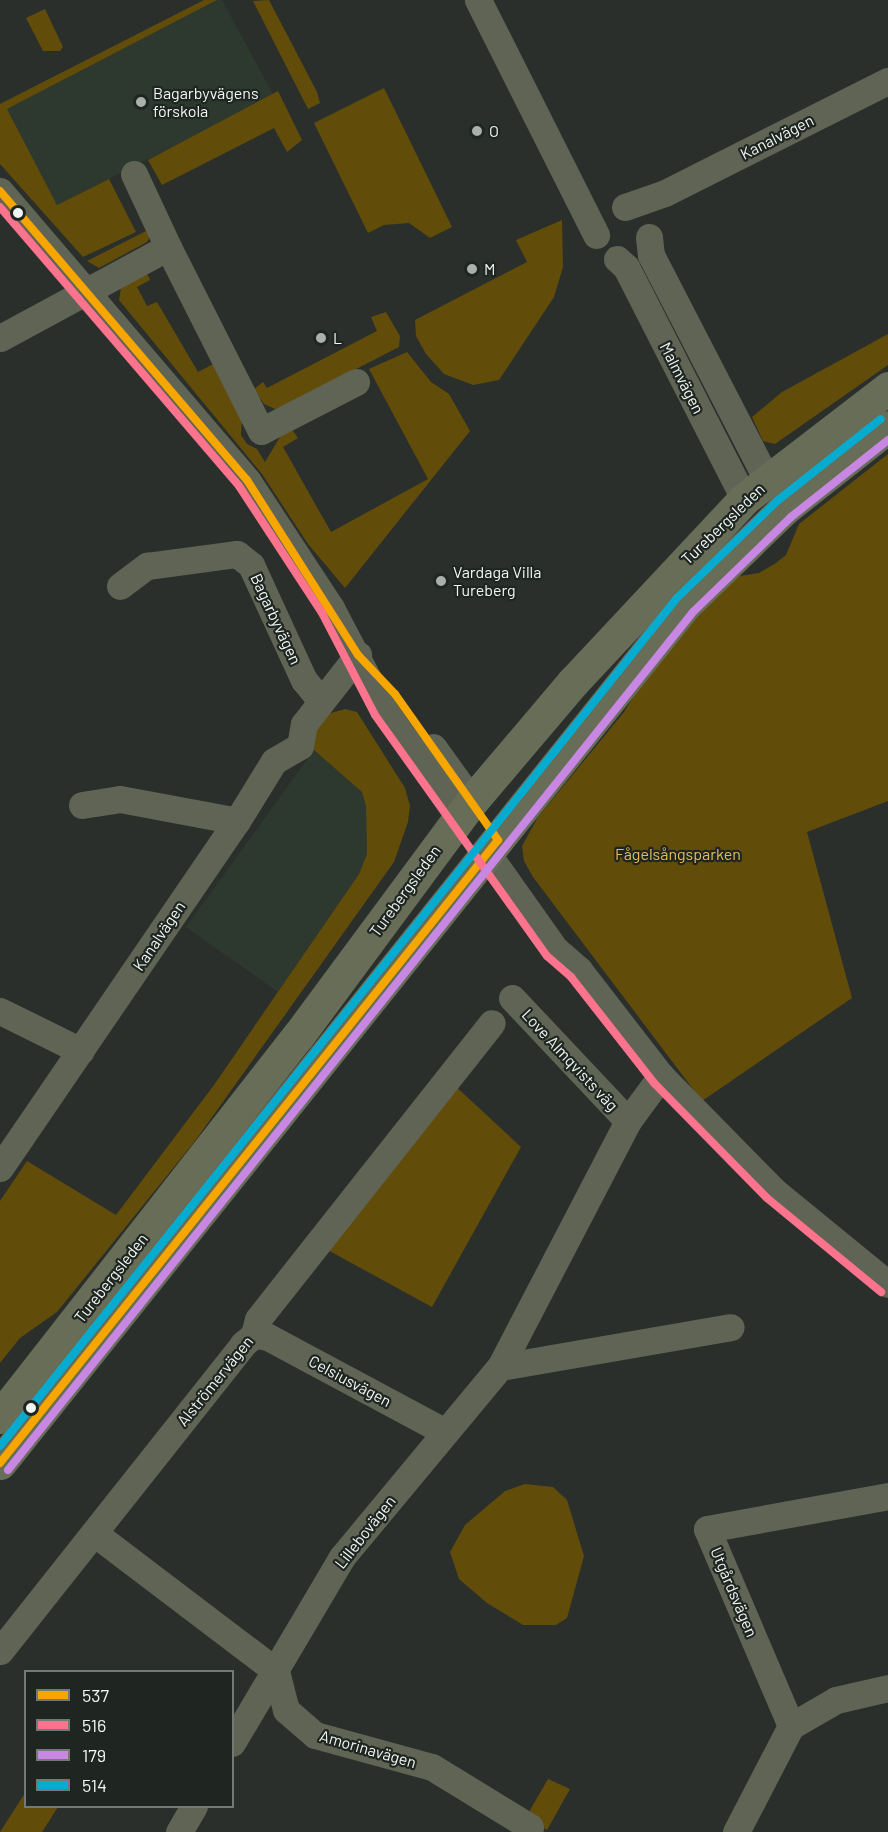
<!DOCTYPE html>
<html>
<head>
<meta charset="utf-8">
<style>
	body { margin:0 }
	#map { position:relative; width:888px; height:1832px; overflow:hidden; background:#2a2f2c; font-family:Barlow,sans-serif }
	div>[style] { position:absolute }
	.built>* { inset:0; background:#2d392f }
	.green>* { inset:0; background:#624c09 }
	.minor>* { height:27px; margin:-13.5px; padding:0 13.5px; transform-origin:13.5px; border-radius:13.5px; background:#606455 }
	.major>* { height:33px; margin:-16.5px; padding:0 16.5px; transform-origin:16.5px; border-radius:16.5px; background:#676d57 }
	.bus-1>* { height:8px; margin:-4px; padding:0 4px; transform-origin:4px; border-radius:4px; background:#f7a600 }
	.bus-2>* { height:8px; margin:-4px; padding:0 4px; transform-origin:4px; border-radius:4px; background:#fc738d }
	.bus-3>* { height:8px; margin:-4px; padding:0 4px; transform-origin:4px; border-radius:4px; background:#c787e3 }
	.bus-4>* { height:8px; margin:-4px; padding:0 4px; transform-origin:4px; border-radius:4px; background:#06acd0 }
	.dots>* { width:16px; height:16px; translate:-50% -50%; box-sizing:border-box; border:3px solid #1f2621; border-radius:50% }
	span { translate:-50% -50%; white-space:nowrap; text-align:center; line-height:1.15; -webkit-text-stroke:4.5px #1f2621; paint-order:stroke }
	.poi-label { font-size:16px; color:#f1f6f2 }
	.left { translate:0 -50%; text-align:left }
	.street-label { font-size:16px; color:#f1f6f2 }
	.park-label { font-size:16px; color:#e5bc58 }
	.legend { position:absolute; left:24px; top:1670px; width:210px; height:138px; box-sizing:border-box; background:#1f2621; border:2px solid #737975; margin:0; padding:8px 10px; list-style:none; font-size:18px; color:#f1f6f2 }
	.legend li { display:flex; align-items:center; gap:12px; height:30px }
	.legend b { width:30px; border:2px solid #737975 }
</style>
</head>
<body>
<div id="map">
	<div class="built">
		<div style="clip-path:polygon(217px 0,222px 0,274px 96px,57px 205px,7px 109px)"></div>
		<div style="clip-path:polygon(314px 750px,362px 792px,366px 806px,367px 854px,359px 874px,278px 992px,186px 927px)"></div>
	</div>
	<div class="green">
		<div style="clip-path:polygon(204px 0,217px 0,7px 109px,57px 205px,109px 179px,136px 232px,83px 257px,0 164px,0 104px)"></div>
		<div style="clip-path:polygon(269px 0,317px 92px,320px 103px,308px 109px,253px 1px)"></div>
		<div style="clip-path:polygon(45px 9px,63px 47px,60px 51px,43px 51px,26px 18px)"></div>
		<div style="clip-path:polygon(384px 88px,452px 227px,430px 238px,409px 223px,384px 225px,368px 233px,314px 123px)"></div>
		<div style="clip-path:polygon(278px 91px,302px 140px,287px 152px,274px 128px,162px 185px,148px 160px)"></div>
		<div style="clip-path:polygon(562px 220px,563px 267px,554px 297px,499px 380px,473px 385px,444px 374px,426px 354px,416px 336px,415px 320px,527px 262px,516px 240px)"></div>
		<div style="clip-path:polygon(146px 231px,150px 237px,147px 242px,99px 268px,87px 261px)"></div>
		<div style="clip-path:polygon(146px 271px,150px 280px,137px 287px,147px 306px,157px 302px,198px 372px,217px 362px,242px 417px,241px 435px,247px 444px,257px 449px,265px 462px,283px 432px,293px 431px,298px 438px,283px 447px,331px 532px,428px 479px,369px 369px,407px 352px,431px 382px,449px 394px,470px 431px,345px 588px,308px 544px,262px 474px,119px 300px,121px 288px)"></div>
		<div style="clip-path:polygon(386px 312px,400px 336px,399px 347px,284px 406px,275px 409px,264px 404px,254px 389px,263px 382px,267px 388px,377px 331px,371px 317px)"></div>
		<div style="clip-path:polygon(888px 334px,888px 365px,775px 444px,763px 441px,752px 417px,782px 392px)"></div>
		<div style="clip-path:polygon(888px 454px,888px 801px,807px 832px,852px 998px,702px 1101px,533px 877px,524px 861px,522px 846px,538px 817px,624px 712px,657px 658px,721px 588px,740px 576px,759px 573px,776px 563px,786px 555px,799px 524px)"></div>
		<div style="clip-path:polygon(345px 709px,357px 712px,405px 788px,410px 806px,408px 822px,394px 862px,195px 1141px,57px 1312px,20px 1338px,0 1363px,0 1201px,27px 1161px,116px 1215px,214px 1085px,359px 874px,367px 854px,366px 806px,362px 792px,314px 750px,313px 737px,324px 715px)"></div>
		<div style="clip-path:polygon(452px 1083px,521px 1147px,432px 1307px,324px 1248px)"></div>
		<div style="clip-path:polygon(525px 1484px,553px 1487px,567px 1500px,584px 1556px,567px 1618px,556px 1625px,523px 1625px,487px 1603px,459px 1579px,450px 1552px,465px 1525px,505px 1491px)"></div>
		<div style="clip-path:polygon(548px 1779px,570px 1789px,547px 1830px,526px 1817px)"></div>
		<div style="clip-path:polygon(25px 1793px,26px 1806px,58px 1807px,42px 1832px,0 1832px)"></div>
	</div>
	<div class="minor">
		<div style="left:478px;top:0;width:263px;rotate:63.3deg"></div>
		<div style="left:134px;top:174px;width:81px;rotate:65deg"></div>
		<div style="left:0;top:191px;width:380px;rotate:49.5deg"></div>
		<div style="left:247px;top:480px;width:153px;rotate:56.7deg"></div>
		<div style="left:331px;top:608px;width:114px;rotate:62.3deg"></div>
		<div style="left:384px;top:709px;width:132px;rotate:54.9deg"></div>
		<div style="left:625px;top:207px;width:42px;rotate:-19.3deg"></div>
		<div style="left:665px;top:193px;width:250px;rotate:-26.7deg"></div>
		<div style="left:649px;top:237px;width:18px;rotate:84deg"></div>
		<div style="left:651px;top:255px;width:253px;rotate:62.7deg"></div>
		<div style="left:617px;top:259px;width:12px;rotate:42deg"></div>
		<div style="left:626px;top:267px;width:260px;rotate:63deg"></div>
		<div style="left:0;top:338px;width:191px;rotate:-28.4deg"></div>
		<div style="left:168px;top:247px;width:206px;rotate:63.2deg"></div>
		<div style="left:261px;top:431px;width:107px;rotate:-27.3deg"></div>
		<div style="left:120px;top:586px;width:34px;rotate:-37deg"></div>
		<div style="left:147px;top:566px;width:91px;rotate:-7.6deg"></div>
		<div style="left:237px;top:554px;width:18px;rotate:38deg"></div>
		<div style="left:251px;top:565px;width:127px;rotate:65.3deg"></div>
		<div style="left:304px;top:680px;width:27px;rotate:51deg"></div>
		<div style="left:433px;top:747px;width:67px;rotate:54.2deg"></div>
		<div style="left:82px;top:805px;width:38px;rotate:-9deg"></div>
		<div style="left:120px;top:799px;width:119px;rotate:10.6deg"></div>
		<div style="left:487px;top:853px;width:118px;rotate:54.7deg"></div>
		<div style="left:555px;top:949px;width:32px;rotate:41deg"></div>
		<div style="left:579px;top:970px;width:134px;rotate:52.3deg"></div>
		<div style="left:661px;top:1076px;width:161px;rotate:45.5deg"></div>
		<div style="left:774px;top:1191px;width:147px;rotate:39.2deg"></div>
		<div style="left:512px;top:998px;width:169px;rotate:46.7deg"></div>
		<div style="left:0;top:1011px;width:90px;rotate:26.3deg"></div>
		<div style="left:0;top:1168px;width:420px;rotate:-55.7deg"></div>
		<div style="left:237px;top:821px;width:70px;rotate:-58.3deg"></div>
		<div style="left:274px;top:761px;width:30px;rotate:-30deg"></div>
		<div style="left:300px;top:746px;width:22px;rotate:-80deg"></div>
		<div style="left:304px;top:724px;width:88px;rotate:-52deg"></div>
		<div style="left:254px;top:1335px;width:14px;rotate:8deg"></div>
		<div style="left:268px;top:1337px;width:201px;rotate:28.2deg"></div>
		<div style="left:500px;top:1367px;width:234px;rotate:-9.8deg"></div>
		<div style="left:94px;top:1533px;width:228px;rotate:37.2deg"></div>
		<div style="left:276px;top:1671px;width:40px;rotate:75.6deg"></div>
		<div style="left:286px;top:1710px;width:38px;rotate:41deg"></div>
		<div style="left:315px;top:1735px;width:121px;rotate:15.3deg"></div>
		<div style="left:432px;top:1767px;width:115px;rotate:31.5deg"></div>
		<div style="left:0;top:1651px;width:392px;rotate:-51.6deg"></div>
		<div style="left:243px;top:1344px;width:14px;rotate:-39deg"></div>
		<div style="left:254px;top:1335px;width:16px;rotate:-76deg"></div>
		<div style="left:258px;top:1319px;width:377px;rotate:-51.7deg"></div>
		<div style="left:791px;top:1726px;width:214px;rotate:-113.1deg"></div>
		<div style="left:707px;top:1529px;width:184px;rotate:-10.3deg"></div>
		<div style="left:232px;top:1743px;width:216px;rotate:-59.4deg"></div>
		<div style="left:342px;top:1557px;width:247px;rotate:-50.3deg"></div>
		<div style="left:500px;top:1367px;width:277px;rotate:-62.5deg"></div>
		<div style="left:628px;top:1121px;width:56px;rotate:-53.7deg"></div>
		<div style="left:179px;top:1832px;width:30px;rotate:-60deg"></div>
		<div style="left:736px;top:1832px;width:119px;rotate:-62.6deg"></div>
		<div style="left:791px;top:1726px;width:52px;rotate:-30deg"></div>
		<div style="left:836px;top:1700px;width:53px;rotate:-13deg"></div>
	</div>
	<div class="major">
		<div style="left:0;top:1417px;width:484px;rotate:-52deg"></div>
		<div style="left:298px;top:1036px;width:292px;rotate:-53.5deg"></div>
		<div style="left:472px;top:801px;width:156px;rotate:-49.7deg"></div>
		<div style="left:573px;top:682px;width:250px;rotate:-46.9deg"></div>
		<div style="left:744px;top:499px;width:182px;rotate:-37.6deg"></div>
		<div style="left:0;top:1463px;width:1098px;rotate:-51.4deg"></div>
		<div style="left:685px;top:605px;width:138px;rotate:-44.1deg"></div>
		<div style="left:784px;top:509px;width:132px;rotate:-38.3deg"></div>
	</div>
	<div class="bus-1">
		<div style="left:0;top:191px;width:380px;rotate:49.5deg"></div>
		<div style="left:247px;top:480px;width:207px;rotate:57.6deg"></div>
		<div style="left:358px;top:655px;width:54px;rotate:46.5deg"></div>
		<div style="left:395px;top:694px;width:179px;rotate:54.8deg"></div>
		<div style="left:498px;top:840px;width:798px;rotate:128.64deg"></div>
	</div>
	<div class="bus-2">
		<div style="left:0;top:207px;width:367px;rotate:49.4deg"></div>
		<div style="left:239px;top:486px;width:152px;rotate:56.8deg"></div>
		<div style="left:322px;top:613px;width:115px;rotate:62.5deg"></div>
		<div style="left:375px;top:715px;width:296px;rotate:54.5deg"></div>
		<div style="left:547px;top:956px;width:32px;rotate:41deg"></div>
		<div style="left:571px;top:977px;width:135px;rotate:51.9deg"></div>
		<div style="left:654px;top:1083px;width:161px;rotate:45.5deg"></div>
		<div style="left:767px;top:1198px;width:148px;rotate:39.5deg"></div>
	</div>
	<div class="bus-3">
		<div style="left:8px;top:1470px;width:1098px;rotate:-51.4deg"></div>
		<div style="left:693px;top:612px;width:136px;rotate:-44.1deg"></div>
		<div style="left:791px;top:517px;width:124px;rotate:-38.4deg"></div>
	</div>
	<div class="bus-4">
		<div style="left:0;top:1446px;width:1085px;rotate:-51.4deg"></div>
		<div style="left:677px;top:598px;width:139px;rotate:-44.1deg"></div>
		<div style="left:777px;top:501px;width:132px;rotate:-38.3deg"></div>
	</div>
	<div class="dots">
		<div style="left:141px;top:102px;background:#abb0ad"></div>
		<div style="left:477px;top:131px;background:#abb0ad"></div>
		<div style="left:18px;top:213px;background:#f1f6f2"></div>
		<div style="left:472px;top:269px;background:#abb0ad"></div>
		<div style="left:321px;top:338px;background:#abb0ad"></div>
		<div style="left:441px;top:581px;background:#abb0ad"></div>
		<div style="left:31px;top:1408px;background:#f1f6f2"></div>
	</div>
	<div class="poi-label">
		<span class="left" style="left:153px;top:102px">Bagarbyvägens<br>förskola</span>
		<span class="left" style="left:489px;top:131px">O</span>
		<span class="left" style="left:484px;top:269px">M</span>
		<span class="left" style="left:333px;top:338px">L</span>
		<span class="left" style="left:453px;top:581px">Vardaga Villa<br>Tureberg</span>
	</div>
	<div class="street-label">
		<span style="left:777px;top:137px;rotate:-27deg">Kanalvägen</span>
		<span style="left:682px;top:378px;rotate:63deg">Malmvägen</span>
		<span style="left:723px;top:524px;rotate:-44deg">Turebergsleden</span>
		<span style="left:276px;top:619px;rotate:65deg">Bagarbyvägen</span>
		<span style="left:405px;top:891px;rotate:-54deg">Turebergsleden</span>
		<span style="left:159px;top:936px;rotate:-56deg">Kanalvägen</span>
		<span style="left:570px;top:1060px;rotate:47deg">Love Almqvists väg</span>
		<span style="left:111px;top:1278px;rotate:-52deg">Turebergsleden</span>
		<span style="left:215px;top:1381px;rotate:-51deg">Alströmervägen</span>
		<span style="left:350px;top:1381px;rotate:28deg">Celsiusvägen</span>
		<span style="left:365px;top:1532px;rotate:-52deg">Lillebovägen</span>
		<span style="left:734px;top:1592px;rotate:67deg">Utgårdsvägen</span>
		<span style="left:368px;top:1749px;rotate:16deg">Amorinavägen</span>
	</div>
	<div class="park-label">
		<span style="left:678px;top:854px">Fågelsångsparken</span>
	</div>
	<ul class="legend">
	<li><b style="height:8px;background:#f7a600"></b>537</li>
	<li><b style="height:8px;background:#fc738d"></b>516</li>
	<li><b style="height:8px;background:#c787e3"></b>179</li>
	<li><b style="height:8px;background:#06acd0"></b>514</li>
	</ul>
</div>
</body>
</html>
